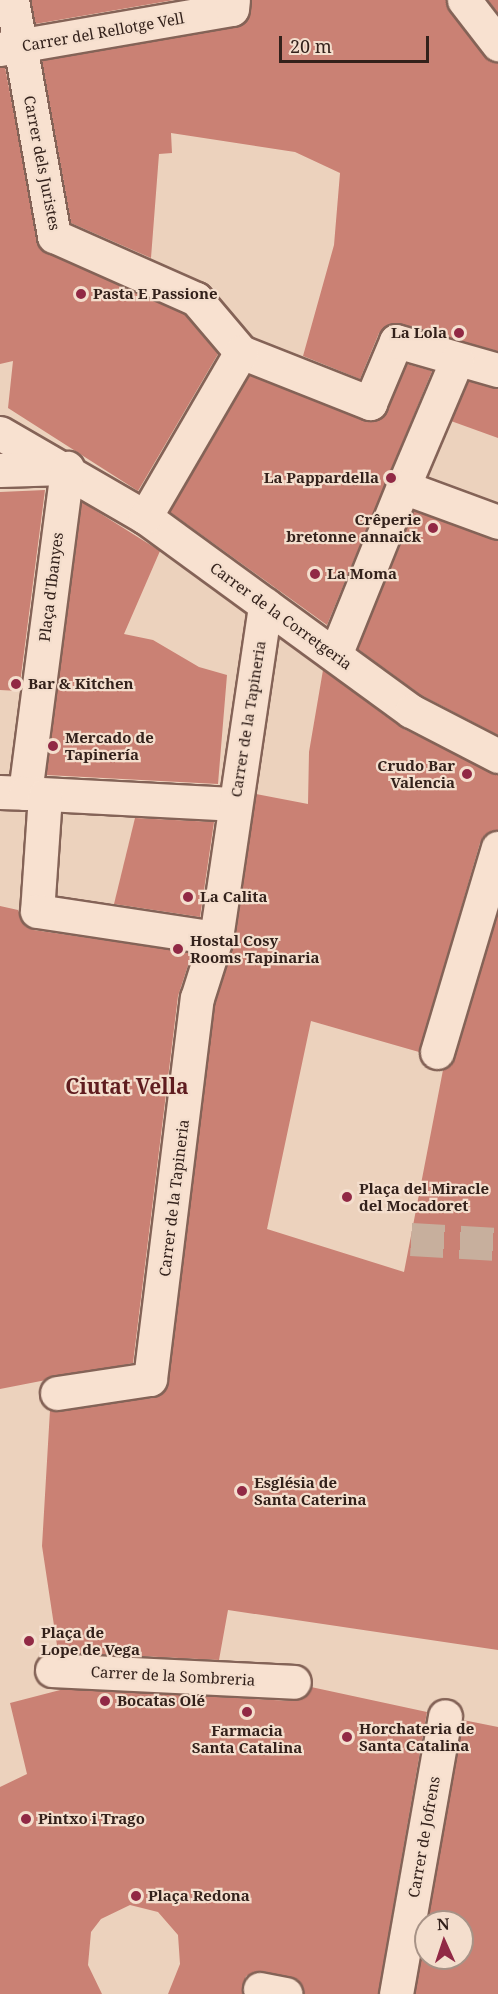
<!DOCTYPE html>
<html>
<head>
<meta charset="utf-8">
<style>
	body { margin:0 }
	#map { position:relative; width:498px; height:1994px; overflow:hidden; background:#ecd2bd; font-family:"Noto Serif",serif }
	div>[style] { position:absolute }
	.building>* { inset:0; background:#ca8174 }
	.minor-tunnel>* { height:33px; margin-top:-16.5px; transform-origin:0; background:repeating-linear-gradient(90deg,#c7af9d 0 33px,transparent 0 49px) }
	.roads { filter:drop-shadow(2px 0 #846357) drop-shadow(-2px 0 #846357) drop-shadow(0 2px #846357) drop-shadow(0 -2px #846357) }
	.minor>* { height:33px; margin:-16.5px; padding:0 16.5px; transform-origin:16.5px; border-radius:16.5px; background:#f8e1d0 }
	.dots>* { width:16px; height:16px; translate:-50% -50%; box-sizing:border-box; border:3px solid #f4decd; border-radius:50% }
	span { translate:-50% -50%; white-space:nowrap; text-align:center; line-height:1.15; -webkit-text-stroke:4.5px #f4decd; paint-order:stroke }
	.street-label { font-size:15px; color:#33211b }
	.poi-label { font-size:15px; color:#33211b; font-weight:700 }
	.left { translate:0 -50%; text-align:left }
	.right { translate:-100% -50%; text-align:right }
	.district-label { font-size:21px; color:#5f1c1f; font-weight:700 }
	.north { position:absolute; left:414px; top:1910px; width:60px; height:60px; box-sizing:border-box; background:#f4decd; border:2px solid #a79286; border-radius:50%; rotate:357deg; font-size:16px; font-weight:700; line-height:24px; text-align:center; color:#33211b }
	.north::after { content:''; display:block; margin:auto; width:21px; height:27px; background:#912945; clip-path:polygon(50% 0,100% 100%,50% 72%,0 100%) }
	.scale { position:absolute; left:279px; top:36px; width:150px; height:27px; box-sizing:border-box; border:3px solid #33211b; border-top:0; padding-left:8px; font-size:18px; line-height:21px; white-space:nowrap; color:#33211b; -webkit-text-stroke:4px #f4decd; paint-order:stroke }
</style>
</head>
<body>
<div id="map">
	<div class="building">
		<div style="clip-path:polygon(31px 0,174px 0,35px 24px)"></div>
		<div style="clip-path:polygon(251px 0,446px 0,483px 55px,498px 62px,498px 351px,393px 323px,379px 333px,360px 379px,303px 356px,334px 245px,340px 173px,295px 152px,171px 133px,172px 153px,159px 154px,151px 258px,71px 223px,42px 61px,235px 27px,246px 21px)"></div>
		<div style="clip-path:polygon(488px 0,498px 0,498px 13px)"></div>
		<div style="clip-path:polygon(0 67px,5px 67px,39px 247px,184px 314px,218px 354px,138px 491px,8px 408px,13px 361px,0 364px)"></div>
		<div style="clip-path:polygon(407px 364px,432px 371px,327px 625px,170px 512px,249px 375px,372px 422px,387px 411px)"></div>
		<div style="clip-path:polygon(468px 381px,498px 388px,498px 438px,451px 421px)"></div>
		<div style="clip-path:polygon(45px 490px,19px 691px,0 690px,0 492px)"></div>
		<div style="clip-path:polygon(82px 502px,160px 551px,124px 634px,153px 640px,199px 667px,227px 675px,218px 784px,46px 775px)"></div>
		<div style="clip-path:polygon(414px 511px,498px 541px,498px 735px,421px 695px,358px 649px)"></div>
		<div style="clip-path:polygon(323px 670px,402px 728px,498px 775px,498px 830px,480px 843px,419px 1052px,311px 1021px,267px 1229px,404px 1272px,443px 1070px,455px 1057px,498px 913px,498px 1650px,228px 1610px,219px 1660px,58px 1652px,42px 1546px,50px 1410px,153px 1398px,168px 1382px,215px 1002px,235px 941px,256px 794px,308px 804px,309px 752px)"></div>
		<div style="clip-path:polygon(135px 818px,214px 822px,200px 917px,114px 904px)"></div>
		<div style="clip-path:polygon(0 906px,18px 910px,25px 926px,34px 930px,192px 953px,178px 996px,133px 1363px,0 1389px)"></div>
		<div style="clip-path:polygon(311px 1687px,427px 1712px,378px 1994px,304px 1994px,298px 1980px,263px 1971px,246px 1976px,242px 1994px,168px 1994px,180px 1964px,178px 1935px,158px 1912px,130px 1905px,101px 1919px,91px 1932px,88px 1965px,102px 1994px,0 1994px,0 1787px,27px 1774px,10px 1703px,64px 1689px,293px 1701px)"></div>
		<div style="clip-path:polygon(463px 1720px,498px 1727px,498px 1994px,415px 1994px,426px 1932px,426px 1958px,462px 1958px,462px 1922px,428px 1922px)"></div>
	</div>
	<div class="minor-tunnel">
		<div style="left:411px;top:1239px;width:87px;rotate:3.3deg"></div>
	</div>
	<div class="roads">
		<div class="minor">
			<div style="left:12px;top:0;width:240px;rotate:79.9deg"></div>
			<div style="left:54px;top:236px;width:155px;rotate:23.9deg"></div>
			<div style="left:196px;top:299px;width:70px;rotate:49.7deg"></div>
			<div style="left:241px;top:352px;width:139px;rotate:21.6deg"></div>
			<div style="left:370px;top:403px;width:67px;rotate:-67.2deg"></div>
			<div style="left:396px;top:341px;width:106px;rotate:15.9deg"></div>
			<div style="left:464px;top:0;width:56px;rotate:52.3deg"></div>
			<div style="left:0;top:49px;width:235px;rotate:-9.8deg"></div>
			<div style="left:232px;top:9px;width:9px;rotate:-84deg"></div>
			<div style="left:0;top:433px;width:168px;rotate:30.1deg"></div>
			<div style="left:145px;top:517px;width:329px;rotate:36.1deg"></div>
			<div style="left:411px;top:711px;width:98px;rotate:27.3deg"></div>
			<div style="left:0;top:470px;width:65px;rotate:-1.8deg"></div>
			<div style="left:403px;top:487px;width:138px;rotate:-67deg"></div>
			<div style="left:145px;top:517px;width:191px;rotate:-59.8deg"></div>
			<div style="left:335px;top:655px;width:181px;rotate:-68deg"></div>
			<div style="left:403px;top:487px;width:101px;rotate:20.2deg"></div>
			<div style="left:0;top:792px;width:25px;rotate:2deg"></div>
			<div style="left:25px;top:793px;width:328px;rotate:-82.6deg"></div>
			<div style="left:25px;top:793px;width:210px;rotate:3deg"></div>
			<div style="left:45px;top:795px;width:116px;rotate:93.9deg"></div>
			<div style="left:37px;top:911px;width:181px;rotate:8.6deg"></div>
			<div style="left:437px;top:1052px;width:213px;rotate:-73.4deg"></div>
			<div style="left:57px;top:1393px;width:94px;rotate:-8.6deg"></div>
			<div style="left:150px;top:1379px;width:384px;rotate:-83deg"></div>
			<div style="left:197px;top:998px;width:63px;rotate:-72.4deg"></div>
			<div style="left:216px;top:938px;width:337px;rotate:-81.6deg"></div>
			<div style="left:52px;top:1670px;width:242px;rotate:2.8deg"></div>
			<div style="left:260px;top:1989px;width:26px;rotate:11deg"></div>
			<div style="left:396px;top:1994px;width:282px;rotate:-80deg"></div>
		</div>
	</div>
	<div class="dots">
		<div style="left:81px;top:294px;background:#912945"></div>
		<div style="left:459px;top:333px;background:#912945"></div>
		<div style="left:391px;top:478px;background:#912945"></div>
		<div style="left:433px;top:528px;background:#912945"></div>
		<div style="left:315px;top:574px;background:#912945"></div>
		<div style="left:16px;top:684px;background:#912945"></div>
		<div style="left:53px;top:746px;background:#912945"></div>
		<div style="left:467px;top:774px;background:#912945"></div>
		<div style="left:188px;top:897px;background:#912945"></div>
		<div style="left:178px;top:949px;background:#912945"></div>
		<div style="left:347px;top:1197px;background:#912945"></div>
		<div style="left:242px;top:1491px;background:#912945"></div>
		<div style="left:29px;top:1641px;background:#912945"></div>
		<div style="left:105px;top:1701px;background:#912945"></div>
		<div style="left:247px;top:1712px;background:#912945"></div>
		<div style="left:347px;top:1737px;background:#912945"></div>
		<div style="left:26px;top:1819px;background:#912945"></div>
		<div style="left:136px;top:1896px;background:#912945"></div>
	</div>
	<div class="street-label">
		<span style="left:103px;top:32px;rotate:-10deg">Carrer del Rellotge Vell</span>
		<span style="left:42px;top:163px;rotate:79deg">Carrer dels Juristes</span>
		<span style="left:51px;top:587px;rotate:-83deg">Plaça d'Ibanyes</span>
		<span style="left:281px;top:616px;rotate:36deg">Carrer de la Corretgeria</span>
		<span style="left:248px;top:719px;rotate:-81deg">Carrer de la Tapineria</span>
		<span style="left:174px;top:1198px;rotate:-83deg">Carrer de la Tapineria</span>
		<span style="left:173px;top:1676px;rotate:3deg">Carrer de la Sombreria</span>
		<span style="left:424px;top:1837px;rotate:-80deg">Carrer de Jofrens</span>
	</div>
	<div class="poi-label">
		<span class="left" style="left:93px;top:294px">Pasta E Passione</span>
		<span class="right" style="left:447px;top:333px">La Lola</span>
		<span class="right" style="left:379px;top:478px">La Pappardella</span>
		<span class="right" style="left:421px;top:528px">Crêperie<br>bretonne annaick</span>
		<span class="left" style="left:327px;top:574px">La Moma</span>
		<span class="left" style="left:28px;top:684px">Bar &amp; Kitchen</span>
		<span class="left" style="left:65px;top:746px">Mercado de<br>Tapinería</span>
		<span class="right" style="left:455px;top:774px">Crudo Bar<br>Valencia</span>
		<span class="left" style="left:200px;top:897px">La Calita</span>
		<span class="left" style="left:190px;top:949px">Hostal Cosy<br>Rooms Tapinaria</span>
		<span class="left" style="left:359px;top:1197px">Plaça del Miracle<br>del Mocadoret</span>
		<span class="left" style="left:254px;top:1491px">Església de<br>Santa Caterina</span>
		<span class="left" style="left:41px;top:1641px">Plaça de<br>Lope de Vega</span>
		<span class="left" style="left:117px;top:1701px">Bocatas Olé</span>
		<span class="left" style="left:359px;top:1737px">Horchateria de<br>Santa Catalina</span>
		<span style="left:247px;top:1739px">Farmacia<br>Santa Catalina</span>
		<span class="left" style="left:38px;top:1819px">Pintxo i Trago</span>
		<span class="left" style="left:148px;top:1896px">Plaça Redona</span>
	</div>
	<div class="district-label">
		<span style="left:127px;top:1086px">Ciutat Vella</span>
	</div>
	<div class="north">N</div>
	<div class="scale">20 m</div>
</div>
</body>
</html>
